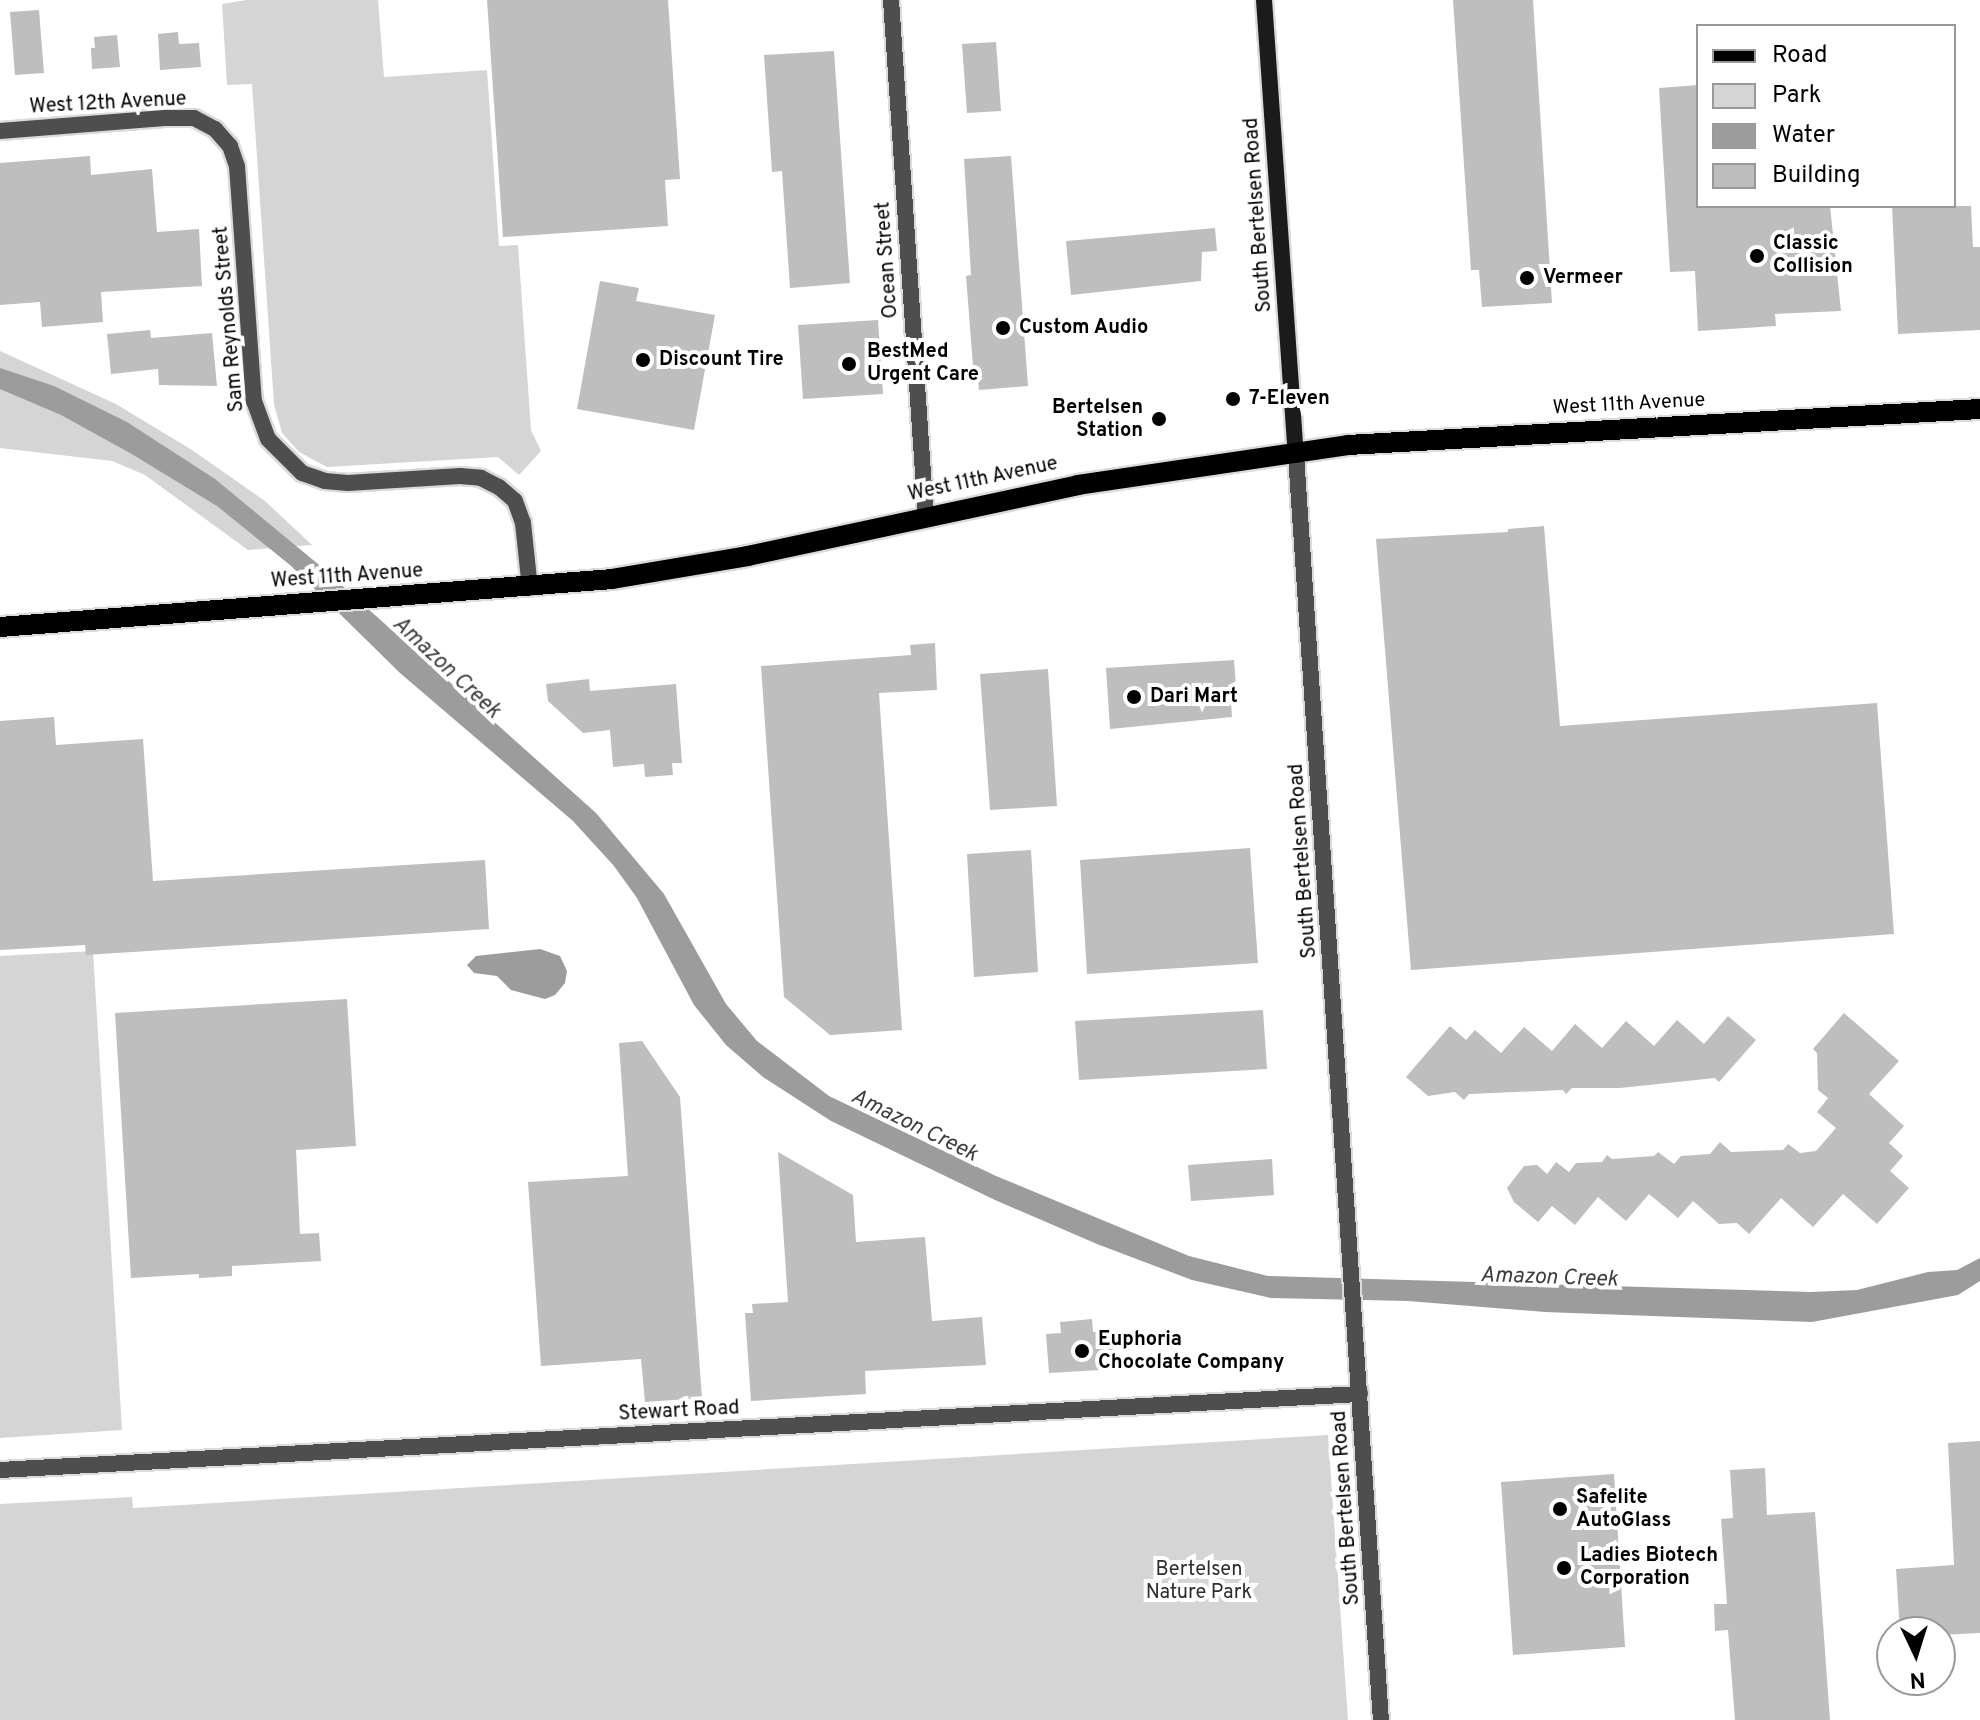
<!DOCTYPE html>
<html>
<head>
<meta charset="utf-8">
<style>
	body { margin:0 }
	#map { position:relative; width:1980px; height:1720px; overflow:hidden; background:#fff; font-family:Overpass,sans-serif }
	div>[style] { position:absolute }
	.green>* { inset:0; background:#d5d5d5 }
	.water>* { inset:0; background:#9c9c9c }
	.building>* { inset:0; background:#bebebe }
	.roads { filter:drop-shadow(2px 0 #dbdbdb) drop-shadow(-2px 0 #dbdbdb) drop-shadow(0 2px #dbdbdb) drop-shadow(0 -2px #dbdbdb) }
	.minor>* { height:16px; margin:-8px; padding:0 8px; transform-origin:8px; border-radius:8px; background:#4e4e4e }
	.tertiary>* { height:16px; margin:-8px; padding:0 8px; transform-origin:8px; border-radius:8px; background:#4e4e4e }
	.secondary>* { height:16px; margin:-8px; padding:0 8px; transform-origin:8px; border-radius:8px; background:#1b1b1b }
	.primary>* { height:20px; margin:-10px; padding:0 10px; transform-origin:10px; border-radius:10px; background:#000 }
	.dots>* { width:22px; height:22px; translate:-50% -50%; box-sizing:border-box; border:4px solid #fff; border-radius:50% }
	span { translate:-50% -50%; white-space:nowrap; text-align:center; line-height:1.15; -webkit-text-stroke:8px #fff; paint-order:stroke }
	.street-label { font-size:20px; color:#000 }
	.poi-label { font-size:20px; color:#000; font-weight:700 }
	.left { translate:0 -50%; text-align:left }
	.right { translate:-100% -50%; text-align:right }
	.park-label { font-size:20px; color:#2c2c2c }
	.water-label { font-size:22px; color:#3d3d3d; font-style:italic }
	.legend { position:absolute; left:1696px; top:24px; width:260px; height:184px; box-sizing:border-box; background:#fff; border:2px solid #999; margin:0; padding:10px 14px; list-style:none; font-size:24px; color:#000 }
	.legend li { display:flex; align-items:center; gap:16px; height:40px }
	.legend b { width:40px; border:2px solid #999 }
	.north { position:absolute; left:1876px; top:1616px; width:80px; height:80px; box-sizing:border-box; background:#fff; border:2px solid #999; border-radius:50%; rotate:176deg; font-size:22px; font-weight:700; line-height:32px; text-align:center; color:#000 }
	.north::after { content:''; display:block; margin:auto; width:28px; height:36px; background:#000; clip-path:polygon(50% 0,100% 100%,50% 72%,0 100%) }
</style>
</head>
<body>
<div id="map">
	<div class="green">
		<div style="clip-path:polygon(246px 0,378px 0,384px 77px,487px 70px,499px 246px,518px 245px,531px 430px,541px 451px,519px 475px,498px 457px,327px 467px,299px 452px,282px 433px,274px 404px,252px 84px,227px 85px,222px 4px)"></div>
		<div style="clip-path:polygon(0 351px,116px 404px,192px 450px,265px 501px,312px 545px,248px 550px,145px 475px,112px 461px,0 448px)"></div>
		<div style="clip-path:polygon(93px 951px,122px 1430px,0 1438px,0 956px)"></div>
		<div style="clip-path:polygon(1328px 1435px,1348px 1720px,0 1720px,0 1504px,132px 1497px,133px 1508px)"></div>
	</div>
	<div class="water">
		<div style="clip-path:polygon(0 368px,54px 386px,127px 422px,215px 479px,318px 564px,596px 813px,664px 894px,726px 1004px,757px 1041px,829px 1096px,996px 1176px,1189px 1256px,1268px 1276px,1811px 1292px,1857px 1290px,1928px 1272px,1957px 1270px,1980px 1258px,1980px 1281px,1958px 1295px,1812px 1322px,1545px 1312px,1408px 1301px,1271px 1298px,1192px 1280px,1097px 1244px,995px 1200px,831px 1121px,763px 1077px,726px 1045px,694px 1005px,637px 898px,614px 866px,573px 821px,400px 673px,290px 565px,217px 506px,130px 453px,61px 415px,0 389px)"></div>
		<div style="clip-path:polygon(540px 949px,560px 956px,567px 971px,565px 983px,555px 995px,545px 999px,511px 990px,497px 976px,474px 973px,467px 965px,476px 956px)"></div>
	</div>
	<div class="building">
		<div style="clip-path:polygon(487px 0,668px 0,680px 179px,665px 180px,668px 226px,503px 237px)"></div>
		<div style="clip-path:polygon(1453px 0,1533px 0,1552px 303px,1482px 307px,1479px 270px,1471px 270px)"></div>
		<div style="clip-path:polygon(39px 10px,44px 73px,15px 75px,10px 12px)"></div>
		<div style="clip-path:polygon(178px 32px,179px 44px,199px 43px,201px 67px,160px 70px,158px 34px)"></div>
		<div style="clip-path:polygon(117px 35px,120px 67px,92px 69px,91px 48px,95px 48px,94px 37px)"></div>
		<div style="clip-path:polygon(996px 42px,1001px 111px,967px 113px,962px 44px)"></div>
		<div style="clip-path:polygon(834px 51px,850px 283px,790px 288px,782px 171px,772px 172px,764px 55px)"></div>
		<div style="clip-path:polygon(1698px 85px,1698px 206px,1830px 206px,1841px 311px,1775px 314px,1776px 326px,1698px 331px,1695px 271px,1670px 272px,1659px 88px)"></div>
		<div style="clip-path:polygon(90px 156px,91px 175px,152px 169px,157px 232px,199px 229px,202px 286px,101px 292px,103px 322px,42px 327px,40px 302px,0 305px,0 163px)"></div>
		<div style="clip-path:polygon(1011px 156px,1028px 386px,979px 390px,978px 379px,974px 379px,966px 276px,971px 275px,964px 159px)"></div>
		<div style="clip-path:polygon(1892px 206px,1971px 206px,1973px 247px,1980px 247px,1980px 330px,1898px 334px)"></div>
		<div style="clip-path:polygon(1215px 228px,1217px 251px,1202px 252px,1201px 281px,1071px 295px,1066px 241px)"></div>
		<div style="clip-path:polygon(600px 281px,639px 288px,636px 301px,715px 315px,694px 430px,577px 409px)"></div>
		<div style="clip-path:polygon(878px 320px,883px 394px,803px 399px,798px 325px)"></div>
		<div style="clip-path:polygon(150px 330px,151px 338px,212px 333px,217px 386px,159px 385px,158px 369px,111px 374px,107px 334px)"></div>
		<div style="clip-path:polygon(1544px 526px,1560px 726px,1877px 703px,1894px 934px,1411px 970px,1376px 539px,1508px 532px,1508px 529px)"></div>
		<div style="clip-path:polygon(935px 643px,937px 690px,879px 693px,902px 1030px,830px 1035px,784px 997px,761px 666px,911px 655px,910px 645px)"></div>
		<div style="clip-path:polygon(1234px 660px,1236px 686px,1230px 686px,1232px 717px,1110px 729px,1106px 668px)"></div>
		<div style="clip-path:polygon(1048px 669px,1057px 806px,990px 810px,980px 674px)"></div>
		<div style="clip-path:polygon(589px 679px,590px 691px,676px 684px,682px 763px,672px 763px,673px 775px,645px 777px,644px 764px,613px 767px,610px 730px,583px 733px,548px 701px,546px 684px)"></div>
		<div style="clip-path:polygon(54px 717px,56px 745px,143px 739px,153px 881px,485px 860px,489px 929px,86px 955px,85px 945px,0 950px,0 721px)"></div>
		<div style="clip-path:polygon(1250px 848px,1258px 963px,1087px 974px,1080px 860px)"></div>
		<div style="clip-path:polygon(1031px 850px,1038px 972px,974px 977px,967px 854px)"></div>
		<div style="clip-path:polygon(347px 999px,356px 1146px,296px 1150px,300px 1234px,319px 1233px,321px 1261px,232px 1266px,232px 1276px,199px 1278px,199px 1274px,131px 1278px,115px 1013px)"></div>
		<div style="clip-path:polygon(1263px 1010px,1267px 1069px,1079px 1080px,1075px 1021px)"></div>
		<div style="clip-path:polygon(1844px 1013px,1899px 1061px,1869px 1094px,1904px 1126px,1889px 1143px,1903px 1156px,1890px 1171px,1909px 1188px,1877px 1224px,1843px 1194px,1813px 1227px,1781px 1198px,1749px 1234px,1737px 1223px,1719px 1224px,1693px 1201px,1678px 1218px,1649px 1194px,1626px 1221px,1598px 1197px,1575px 1225px,1552px 1206px,1538px 1222px,1514px 1202px,1507px 1188px,1524px 1166px,1537px 1165px,1547px 1174px,1556px 1162px,1569px 1172px,1576px 1163px,1602px 1162px,1607px 1155px,1612px 1159px,1654px 1156px,1658px 1152px,1674px 1164px,1681px 1156px,1710px 1154px,1720px 1142px,1731px 1152px,1783px 1150px,1788px 1144px,1800px 1153px,1816px 1151px,1836px 1128px,1817px 1112px,1828px 1098px,1818px 1090px,1817px 1053px,1813px 1049px)"></div>
		<div style="clip-path:polygon(1728px 1016px,1756px 1040px,1719px 1082px,1715px 1078px,1620px 1088px,1572px 1088px,1566px 1094px,1563px 1090px,1469px 1094px,1464px 1100px,1455px 1092px,1428px 1096px,1406px 1077px,1450px 1026px,1466px 1040px,1475px 1030px,1501px 1053px,1524px 1027px,1552px 1051px,1575px 1024px,1602px 1048px,1626px 1021px,1654px 1046px,1677px 1020px,1704px 1044px)"></div>
		<div style="clip-path:polygon(642px 1041px,680px 1097px,702px 1398px,645px 1402px,641px 1359px,541px 1366px,528px 1182px,628px 1176px,619px 1043px)"></div>
		<div style="clip-path:polygon(778px 1152px,853px 1195px,856px 1242px,925px 1237px,932px 1321px,982px 1317px,986px 1365px,865px 1371px,866px 1394px,751px 1401px,745px 1313px,753px 1313px,752px 1304px,788px 1302px)"></div>
		<div style="clip-path:polygon(1272px 1159px,1274px 1195px,1191px 1201px,1188px 1165px)"></div>
		<div style="clip-path:polygon(1092px 1319px,1093px 1332px,1115px 1330px,1117px 1369px,1049px 1373px,1046px 1334px,1061px 1333px,1060px 1322px)"></div>
		<div style="clip-path:polygon(1980px 1441px,1980px 1633px,1940px 1635px,1940px 1632px,1900px 1632px,1896px 1569px,1954px 1565px,1948px 1443px)"></div>
		<div style="clip-path:polygon(1765px 1468px,1767px 1515px,1815px 1512px,1830px 1720px,1735px 1720px,1728px 1630px,1715px 1631px,1714px 1604px,1727px 1604px,1721px 1519px,1733px 1518px,1730px 1470px)"></div>
		<div style="clip-path:polygon(1614px 1474px,1625px 1647px,1513px 1655px,1501px 1482px)"></div>
	</div>
	<div class="roads">
		<div class="minor">
			<div style="left:891px;top:0;width:518px;rotate:86.13deg"></div>
			<div style="left:0;top:131px;width:168px;rotate:-4.5deg"></div>
			<div style="left:167px;top:118px;width:27px"></div>
			<div style="left:194px;top:118px;width:24px;rotate:28deg"></div>
			<div style="left:215px;top:129px;width:23px;rotate:49deg"></div>
			<div style="left:230px;top:146px;width:21px;rotate:71deg"></div>
			<div style="left:237px;top:166px;width:236px;rotate:85.9deg"></div>
			<div style="left:254px;top:401px;width:40px;rotate:69.8deg"></div>
			<div style="left:268px;top:439px;width:48px;rotate:45deg"></div>
			<div style="left:302px;top:473px;width:24px;rotate:19deg"></div>
			<div style="left:325px;top:481px;width:23px;rotate:5deg"></div>
			<div style="left:348px;top:483px;width:112px;rotate:-3.6deg"></div>
			<div style="left:460px;top:476px;width:21px;rotate:5deg"></div>
			<div style="left:481px;top:478px;width:20px;rotate:27deg"></div>
			<div style="left:499px;top:487px;width:21px;rotate:41deg"></div>
			<div style="left:515px;top:501px;width:23px;rotate:70deg"></div>
			<div style="left:523px;top:523px;width:65px;rotate:83.9deg"></div>
			<div style="left:0;top:1470px;width:1362px;rotate:-3.2deg"></div>
		</div>
		<div class="tertiary">
			<div style="left:1296px;top:455px;width:1268px;rotate:86.16deg"></div>
		</div>
		<div class="secondary">
			<div style="left:1264px;top:0;width:456px;rotate:86deg"></div>
		</div>
		<div class="primary">
			<div style="left:0;top:627px;width:614px;rotate:-4.48deg"></div>
			<div style="left:612px;top:579px;width:138px;rotate:-9.6deg"></div>
			<div style="left:748px;top:556px;width:338px;rotate:-12.1deg"></div>
			<div style="left:1078px;top:485px;width:273px;rotate:-8.4deg"></div>
			<div style="left:1348px;top:445px;width:633px;rotate:-3.26deg"></div>
		</div>
	</div>
	<div class="dots">
		<div style="left:1757px;top:256px;background:#000"></div>
		<div style="left:1527px;top:278px;background:#000"></div>
		<div style="left:1003px;top:328px;background:#000"></div>
		<div style="left:643px;top:360px;background:#000"></div>
		<div style="left:849px;top:364px;background:#000"></div>
		<div style="left:1233px;top:399px;background:#000"></div>
		<div style="left:1159px;top:419px;background:#000"></div>
		<div style="left:1134px;top:697px;background:#000"></div>
		<div style="left:1082px;top:1351px;background:#000"></div>
		<div style="left:1560px;top:1509px;background:#000"></div>
		<div style="left:1564px;top:1568px;background:#000"></div>
	</div>
	<div class="street-label">
		<span style="left:108px;top:104px;rotate:-3deg">West 12th Avenue</span>
		<span style="left:1259px;top:215px;rotate:-94deg">South Bertelsen Road</span>
		<span style="left:888px;top:260px;rotate:-94deg">Ocean Street</span>
		<span style="left:230px;top:319px;rotate:-95deg">Sam Reynolds Street</span>
		<span style="left:1629px;top:405px;rotate:-3deg">West 11th Avenue</span>
		<span style="left:983px;top:480px;rotate:-12deg">West 11th Avenue</span>
		<span style="left:347px;top:577px;rotate:-4deg">West 11th Avenue</span>
		<span style="left:1304px;top:861px;rotate:-94deg">South Bertelsen Road</span>
		<span style="left:679px;top:1412px;rotate:-3deg">Stewart Road</span>
		<span style="left:1347px;top:1508px;rotate:-94deg">South Bertelsen Road</span>
	</div>
	<div class="poi-label">
		<span class="left" style="left:1773px;top:256px">Classic<br>Collision</span>
		<span class="left" style="left:1543px;top:278px">Vermeer</span>
		<span class="left" style="left:1019px;top:328px">Custom Audio</span>
		<span class="left" style="left:867px;top:364px">BestMed<br>Urgent Care</span>
		<span class="left" style="left:659px;top:360px">Discount Tire</span>
		<span class="left" style="left:1249px;top:399px">7-Eleven</span>
		<span class="right" style="left:1143px;top:420px">Bertelsen<br>Station</span>
		<span class="left" style="left:1150px;top:697px">Dari Mart</span>
		<span class="left" style="left:1098px;top:1352px">Euphoria<br>Chocolate Company</span>
		<span class="left" style="left:1576px;top:1510px">Safelite<br>AutoGlass</span>
		<span class="left" style="left:1580px;top:1568px">Ladies Biotech<br>Corporation</span>
	</div>
	<div class="park-label">
		<span style="left:1199px;top:1582px">Bertelsen<br>Nature Park</span>
	</div>
	<div class="water-label">
		<span style="left:446px;top:668px;rotate:43deg">Amazon Creek</span>
		<span style="left:914px;top:1126px;rotate:26deg">Amazon Creek</span>
		<span style="left:1549px;top:1278px;rotate:2deg">Amazon Creek</span>
	</div>
	<ul class="legend">
	<li><b style="height:10px;background:#000"></b>Road</li>
	<li><b style="height:22px;background:#d5d5d5"></b>Park</li>
	<li><b style="height:22px;background:#9c9c9c"></b>Water</li>
	<li><b style="height:22px;background:#bebebe"></b>Building</li>
	</ul>
	<div class="north">N</div>
</div>
</body>
</html>
